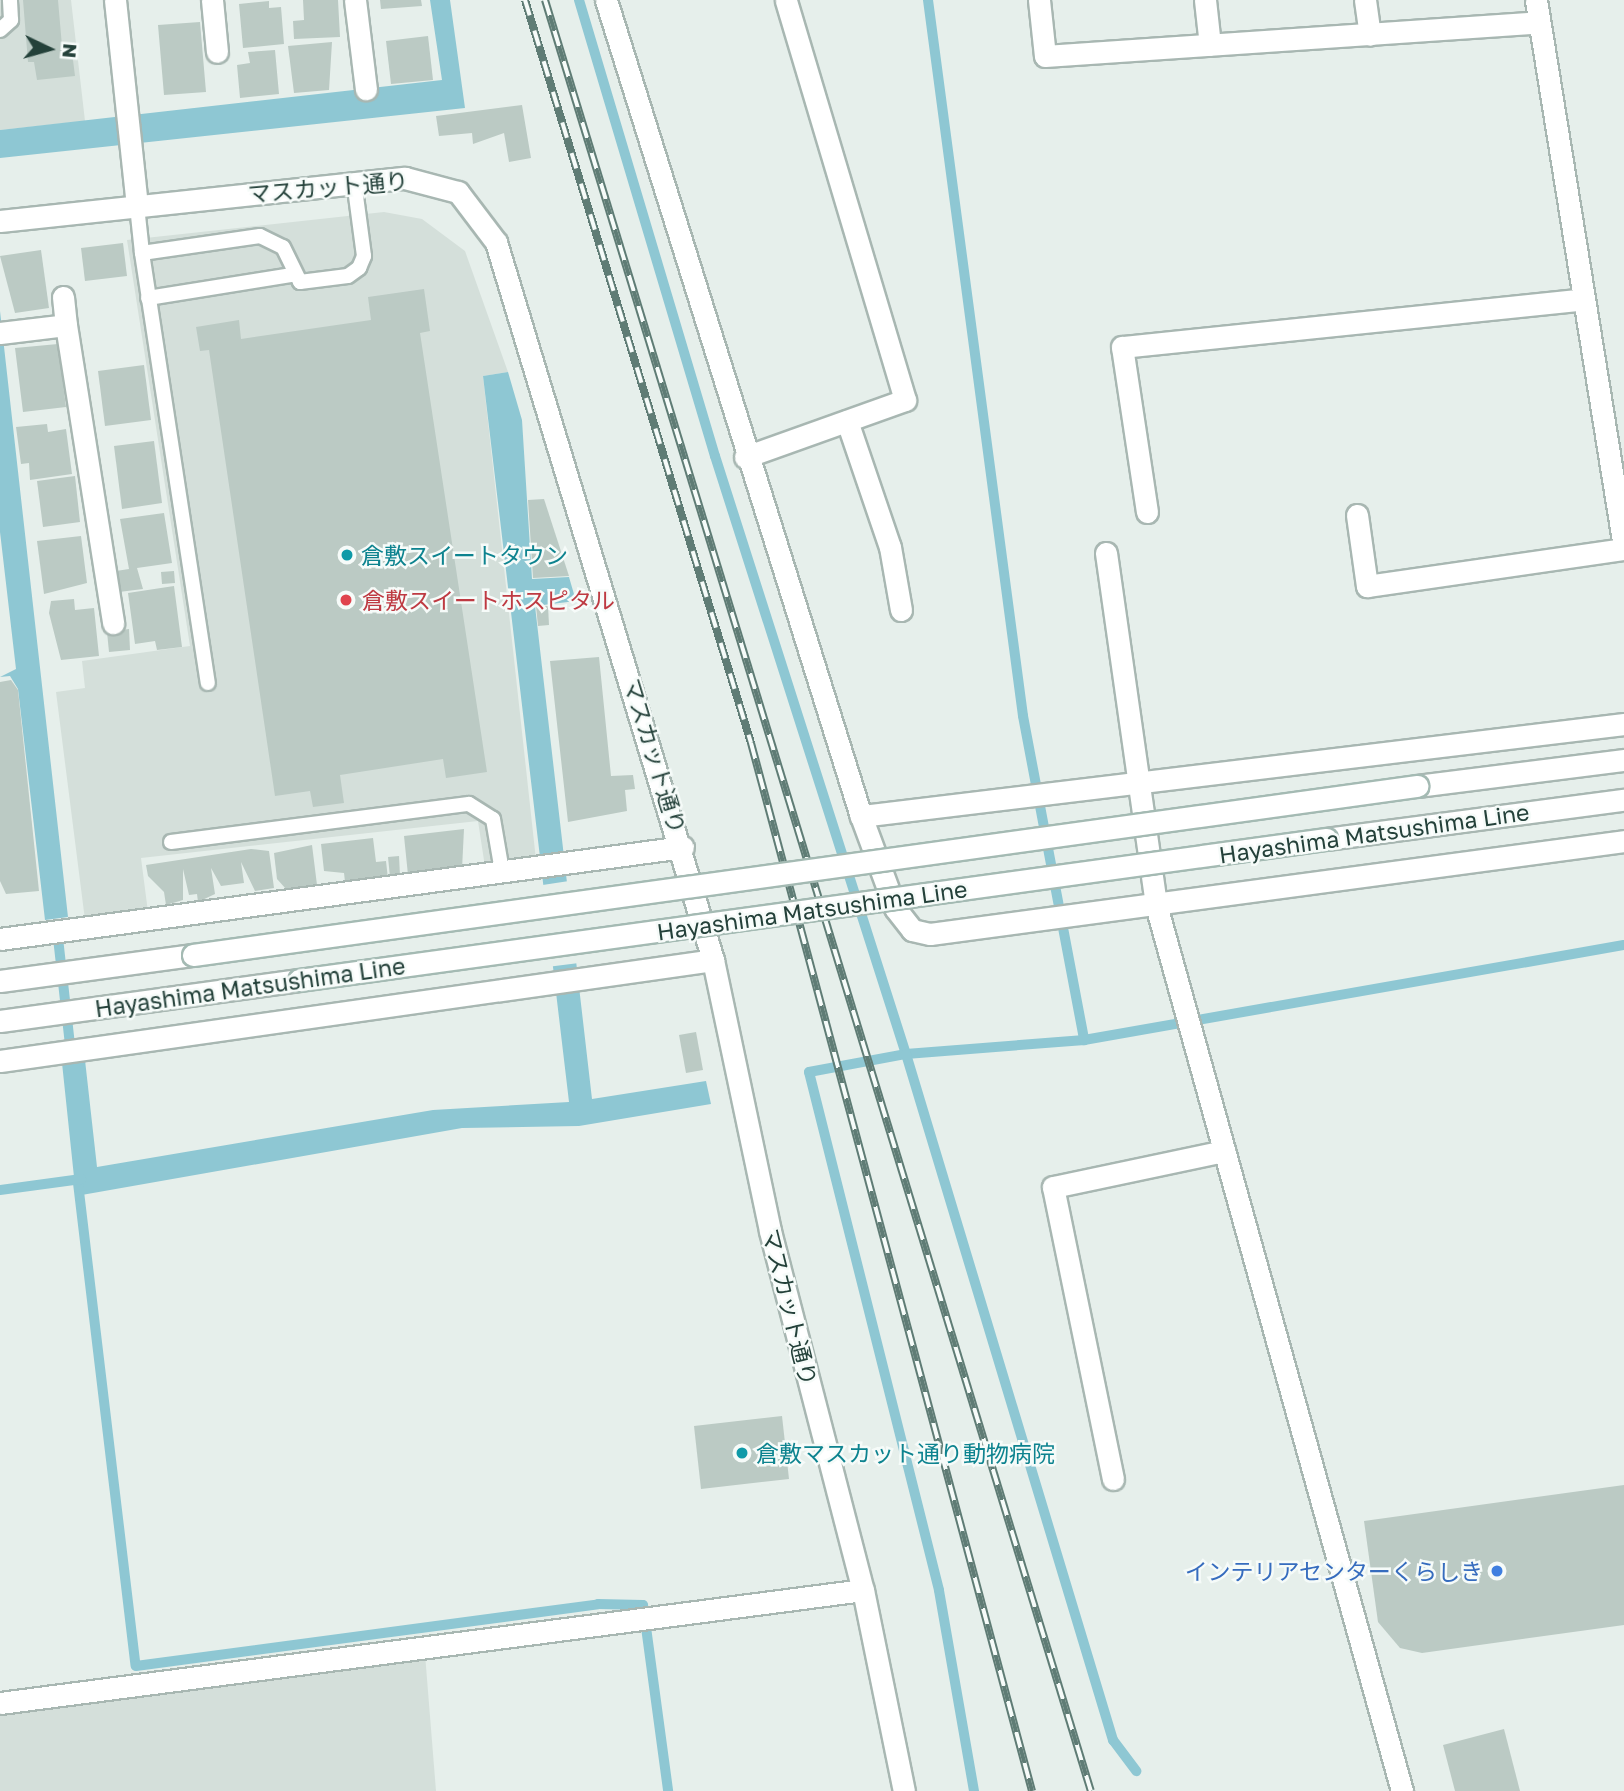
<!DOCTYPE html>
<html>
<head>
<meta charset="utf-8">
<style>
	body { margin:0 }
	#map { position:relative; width:1624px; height:1791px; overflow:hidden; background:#e6efeb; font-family:"Golos Text","Noto Sans JP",sans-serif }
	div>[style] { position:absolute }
	.built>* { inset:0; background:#d4dfda }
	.water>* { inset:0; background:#8ec7d3 }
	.pier>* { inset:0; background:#e6efeb }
	.stream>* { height:10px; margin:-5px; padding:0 5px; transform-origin:5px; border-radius:5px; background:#8ec7d3 }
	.building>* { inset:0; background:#bbcac4 }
	.roads { filter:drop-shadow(2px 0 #a8b7b2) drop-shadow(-2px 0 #a8b7b2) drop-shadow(0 2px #a8b7b2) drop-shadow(0 -2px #a8b7b2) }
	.lane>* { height:14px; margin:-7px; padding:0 7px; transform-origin:7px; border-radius:7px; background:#fff }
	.street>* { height:21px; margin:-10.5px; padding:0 10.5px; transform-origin:10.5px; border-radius:10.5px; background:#fff }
	.secondary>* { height:21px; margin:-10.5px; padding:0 10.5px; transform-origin:10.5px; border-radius:10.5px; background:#fff }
	.rail>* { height:8px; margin-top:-4px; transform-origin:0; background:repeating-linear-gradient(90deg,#f6fbf9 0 16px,#5f7c75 0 32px); box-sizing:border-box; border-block:2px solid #5f7c75 }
	.bridges { filter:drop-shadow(2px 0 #a4bab3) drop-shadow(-2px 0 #a4bab3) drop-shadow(0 2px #a4bab3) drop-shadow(0 -2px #a4bab3) }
	.secondary-bridge>* { height:21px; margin:-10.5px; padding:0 10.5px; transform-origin:10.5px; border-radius:10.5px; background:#fff }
	.dots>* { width:19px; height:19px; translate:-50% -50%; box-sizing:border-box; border:4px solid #f6fbf9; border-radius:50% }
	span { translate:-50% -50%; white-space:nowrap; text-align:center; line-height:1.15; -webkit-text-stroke:5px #f6fbf9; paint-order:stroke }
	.street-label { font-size:23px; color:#24413a }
	.culture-label { font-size:23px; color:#0d838f }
	.left { translate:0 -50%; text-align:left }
	.health-label { font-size:23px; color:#be3a42 }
	.shop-label { font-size:23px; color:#366cbe }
	.right { translate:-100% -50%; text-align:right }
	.north { position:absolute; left:14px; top:14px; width:70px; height:70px; -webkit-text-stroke:5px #f6fbf9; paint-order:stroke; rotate:95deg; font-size:19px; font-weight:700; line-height:28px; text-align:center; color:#24413a }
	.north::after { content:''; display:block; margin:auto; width:24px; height:32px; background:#24413a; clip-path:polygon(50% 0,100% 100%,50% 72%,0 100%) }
</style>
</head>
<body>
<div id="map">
	<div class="built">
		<div style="clip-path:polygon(0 0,71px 0,85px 121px,0 130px)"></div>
		<div style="clip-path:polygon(384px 212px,422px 219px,465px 251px,508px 372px,483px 376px,536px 860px,485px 867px,478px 821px,141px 858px,148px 912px,85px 920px,56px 692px,85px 688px,82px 661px,190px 646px,127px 240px)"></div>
		<div style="clip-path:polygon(425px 1654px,436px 1791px,0 1791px,0 1713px)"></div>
	</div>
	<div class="water">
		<div style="clip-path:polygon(430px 0,450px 0,465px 108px,0 158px,0 130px,442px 80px)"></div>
		<div style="clip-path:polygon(0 311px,68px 917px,45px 920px,18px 689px,10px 676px,0 677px,16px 669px,0 532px)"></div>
		<div style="clip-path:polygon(508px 372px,522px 420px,532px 579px,569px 577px,576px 601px,535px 606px,592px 1099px,706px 1081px,711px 1104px,579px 1126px,462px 1128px,76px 1196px,62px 1063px,85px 1060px,97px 1167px,433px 1110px,569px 1102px,483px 376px)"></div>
	</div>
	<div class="pier">
		<div style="clip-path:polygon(569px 881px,579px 963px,547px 967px,536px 886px)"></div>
	</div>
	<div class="stream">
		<div style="left:579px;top:0;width:476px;rotate:73.4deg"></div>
		<div style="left:715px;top:456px;width:628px;rotate:72.29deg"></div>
		<div style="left:906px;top:1054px;width:179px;rotate:-4.5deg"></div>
		<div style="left:1084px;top:1040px;width:548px;rotate:-9.98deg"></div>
		<div style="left:928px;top:0;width:722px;rotate:82.44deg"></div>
		<div style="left:1023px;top:716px;width:330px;rotate:79.3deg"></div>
		<div style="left:57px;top:929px;width:125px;rotate:83.6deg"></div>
		<div style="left:78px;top:1183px;width:486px;rotate:83.2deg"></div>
		<div style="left:136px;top:1666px;width:466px;rotate:-7.6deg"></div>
		<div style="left:598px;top:1604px;width:45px;rotate:1.3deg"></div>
		<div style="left:643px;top:1605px;width:188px;rotate:82.3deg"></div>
		<div style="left:0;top:1190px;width:82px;rotate:-7.7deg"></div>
		<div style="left:974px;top:1791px;width:204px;rotate:-99.9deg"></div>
		<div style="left:939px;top:1590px;width:534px;rotate:-104.09deg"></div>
		<div style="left:809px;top:1072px;width:99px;rotate:-10.5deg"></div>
		<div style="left:906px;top:1054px;width:717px;rotate:73.21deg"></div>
		<div style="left:1113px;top:1740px;width:39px;rotate:53deg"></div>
	</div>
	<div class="building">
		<div style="clip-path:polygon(23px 0,58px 0,62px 46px,71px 44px,75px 76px,37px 80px,34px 62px,28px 62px)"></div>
		<div style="clip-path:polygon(303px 0,338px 0,340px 37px,294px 39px,293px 21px,304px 20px)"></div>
		<div style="clip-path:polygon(380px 0,421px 0,422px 6px,381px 9px)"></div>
		<div style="clip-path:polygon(269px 1px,269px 8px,281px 7px,284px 44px,243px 48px,239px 4px)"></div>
		<div style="clip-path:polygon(200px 22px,206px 92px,164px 95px,158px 25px)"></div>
		<div style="clip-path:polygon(428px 36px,433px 80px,391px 84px,386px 41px)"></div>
		<div style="clip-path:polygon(332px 42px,329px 90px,294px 93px,288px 46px)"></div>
		<div style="clip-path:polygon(275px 50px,279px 94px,240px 98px,237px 65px,250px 63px,248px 52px)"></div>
		<div style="clip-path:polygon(522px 105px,531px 158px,509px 162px,504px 133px,473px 144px,472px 133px,439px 136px,436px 116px)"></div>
		<div style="clip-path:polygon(123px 243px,127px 276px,85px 281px,81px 248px)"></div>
		<div style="clip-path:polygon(41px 250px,49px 308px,15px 313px,0 256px)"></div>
		<div style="clip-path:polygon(424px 289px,430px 331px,420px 333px,487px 772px,446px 778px,443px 759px,340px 775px,344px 803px,313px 807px,310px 791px,275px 796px,209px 350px,200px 351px,196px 327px,239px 320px,241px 339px,371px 320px,368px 297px)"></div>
		<div style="clip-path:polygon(58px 344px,66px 407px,23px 412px,15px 348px)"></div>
		<div style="clip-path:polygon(144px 365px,151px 420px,105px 426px,98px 371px)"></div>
		<div style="clip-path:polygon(47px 424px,48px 432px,66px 429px,72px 474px,30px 480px,29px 463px,21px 464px,16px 427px)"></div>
		<div style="clip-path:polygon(154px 441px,162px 503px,122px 509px,114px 446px)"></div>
		<div style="clip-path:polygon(75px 476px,80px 522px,43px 527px,37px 481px)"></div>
		<div style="clip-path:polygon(544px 499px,569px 576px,533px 578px,528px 500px)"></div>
		<div style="clip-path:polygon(164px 513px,172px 563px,137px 568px,143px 589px,119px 592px,116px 571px,129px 569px,120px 519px)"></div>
		<div style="clip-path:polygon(81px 536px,87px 583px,44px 594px,37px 541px)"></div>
		<div style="clip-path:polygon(174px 571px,175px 583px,162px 584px,161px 572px)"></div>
		<div style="clip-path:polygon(174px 586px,182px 647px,157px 650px,155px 641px,135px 644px,128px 593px)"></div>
		<div style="clip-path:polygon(74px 599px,75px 610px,94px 608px,99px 656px,61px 660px,49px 613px,51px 601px)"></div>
		<div style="clip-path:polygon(536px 606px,548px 606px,549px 625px,538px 626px)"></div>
		<div style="clip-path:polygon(129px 629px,130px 650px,109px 652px,107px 632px)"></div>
		<div style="clip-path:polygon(599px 657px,611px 776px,633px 775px,635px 789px,625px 790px,627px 811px,568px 822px,550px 661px)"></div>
		<div style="clip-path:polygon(11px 680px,18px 690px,39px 891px,6px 894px,0 881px,0 682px)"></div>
		<div style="clip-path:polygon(464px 829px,462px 869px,408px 875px,404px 836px)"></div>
		<div style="clip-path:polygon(373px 838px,376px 862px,386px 861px,388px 879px,345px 882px,344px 873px,324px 871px,321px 844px)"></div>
		<div style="clip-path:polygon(312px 845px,317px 885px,286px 889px,277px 879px,274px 853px)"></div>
		<div style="clip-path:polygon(251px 849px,269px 851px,274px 888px,255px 891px,241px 862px,244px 883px,221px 886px,211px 868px,215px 894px,198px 902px,197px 894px,189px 895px,183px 869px,183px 900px,166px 905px,164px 892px,148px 876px,146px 865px)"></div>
		<div style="clip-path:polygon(399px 856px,400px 876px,390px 877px,388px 857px)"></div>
		<div style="clip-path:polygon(696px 1032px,703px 1070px,686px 1073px,679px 1035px)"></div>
		<div style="clip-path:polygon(782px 1416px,789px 1479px,701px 1489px,694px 1426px)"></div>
		<div style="clip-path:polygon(1624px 1485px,1624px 1625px,1422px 1653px,1400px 1648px,1378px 1622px,1364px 1521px)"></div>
		<div style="clip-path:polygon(1504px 1729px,1520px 1791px,1455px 1791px,1443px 1745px)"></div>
	</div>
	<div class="roads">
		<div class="lane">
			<div style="left:0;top:30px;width:15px;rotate:-42deg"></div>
			<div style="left:11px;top:20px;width:20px;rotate:-93deg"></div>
			<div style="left:137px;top:206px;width:47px;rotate:83.9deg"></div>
			<div style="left:142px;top:253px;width:119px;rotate:-8.2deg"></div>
			<div style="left:260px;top:236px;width:25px;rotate:26deg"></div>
			<div style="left:283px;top:247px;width:39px;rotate:64deg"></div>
			<div style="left:300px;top:282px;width:48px;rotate:-7.1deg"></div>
			<div style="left:348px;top:276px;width:14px;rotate:-36deg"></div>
			<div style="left:359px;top:268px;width:13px;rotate:-67deg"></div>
			<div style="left:364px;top:256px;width:76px;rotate:-97.6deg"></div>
			<div style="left:142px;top:253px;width:435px;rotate:81.3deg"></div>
			<div style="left:148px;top:298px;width:146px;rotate:-9.1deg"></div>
			<div style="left:171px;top:842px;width:300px;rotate:-7.3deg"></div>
			<div style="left:469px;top:804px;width:28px;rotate:32deg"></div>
			<div style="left:493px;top:819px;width:53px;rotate:80.2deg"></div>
		</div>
		<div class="street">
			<div style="left:115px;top:0;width:207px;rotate:83.9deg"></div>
			<div style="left:212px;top:0;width:52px;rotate:84.5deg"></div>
			<div style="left:355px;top:0;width:90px;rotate:83deg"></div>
			<div style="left:606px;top:0;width:855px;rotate:72.65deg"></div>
			<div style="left:1039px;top:0;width:56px;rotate:83.9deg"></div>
			<div style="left:1045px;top:56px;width:495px;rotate:-3.9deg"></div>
			<div style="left:1205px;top:0;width:45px;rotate:83.7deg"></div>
			<div style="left:1365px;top:0;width:35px;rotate:82deg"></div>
			<div style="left:1536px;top:0;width:554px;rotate:80.86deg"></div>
			<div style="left:63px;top:297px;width:28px;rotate:84deg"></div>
			<div style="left:0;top:333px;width:66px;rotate:-6.9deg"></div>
			<div style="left:66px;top:325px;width:302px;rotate:81deg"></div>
			<div style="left:847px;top:421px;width:133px;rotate:71.2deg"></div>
			<div style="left:890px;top:547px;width:64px;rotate:80.1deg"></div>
			<div style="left:745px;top:457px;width:170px;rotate:-19.6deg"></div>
			<div style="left:905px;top:400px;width:417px;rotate:-106.6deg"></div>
			<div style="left:1147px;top:512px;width:167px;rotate:-98.6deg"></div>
			<div style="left:1122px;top:347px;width:464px;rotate:-5.9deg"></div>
			<div style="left:1357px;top:515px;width:72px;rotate:82deg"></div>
			<div style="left:1367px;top:586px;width:260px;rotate:-8.2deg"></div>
			<div style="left:1106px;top:553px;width:356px;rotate:81.9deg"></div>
			<div style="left:1156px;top:905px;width:920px;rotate:74.48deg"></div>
			<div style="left:1113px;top:1479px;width:298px;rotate:-101.6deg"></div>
			<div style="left:1053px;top:1187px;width:175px;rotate:-11.9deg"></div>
			<div style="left:0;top:1703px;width:870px;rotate:-7.46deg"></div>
		</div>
		<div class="secondary">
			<div style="left:0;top:221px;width:407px;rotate:-6.1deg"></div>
			<div style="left:405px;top:178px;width:55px;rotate:14.8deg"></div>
			<div style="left:458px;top:192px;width:63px;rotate:52.8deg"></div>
			<div style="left:496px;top:242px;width:750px;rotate:73.18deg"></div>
			<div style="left:713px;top:960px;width:277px;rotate:78.1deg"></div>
			<div style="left:770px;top:1231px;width:371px;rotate:75.5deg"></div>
			<div style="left:863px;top:1590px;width:205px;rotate:78.5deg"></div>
			<div style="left:1624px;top:724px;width:769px;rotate:173.12deg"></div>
			<div style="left:861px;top:816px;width:98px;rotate:69.7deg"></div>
			<div style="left:895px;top:908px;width:28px;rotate:52deg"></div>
			<div style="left:912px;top:930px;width:18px;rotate:13deg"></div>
			<div style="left:930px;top:934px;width:700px;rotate:-7.63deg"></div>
			<div style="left:1417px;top:786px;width:209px;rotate:-7.2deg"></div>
			<div style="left:1326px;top:839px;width:301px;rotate:-7.5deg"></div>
			<div style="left:0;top:939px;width:689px;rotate:-7.67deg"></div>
			<div style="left:0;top:981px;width:195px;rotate:-7.7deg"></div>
			<div style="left:0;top:1021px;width:302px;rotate:-7.8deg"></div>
			<div style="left:0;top:1061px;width:720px;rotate:-8.06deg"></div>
		</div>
	</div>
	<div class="rail">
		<div style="left:525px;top:0;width:777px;rotate:73.08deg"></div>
		<div style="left:751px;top:743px;width:1085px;rotate:74.99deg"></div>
		<div style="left:545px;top:0;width:1872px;rotate:73.05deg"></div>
	</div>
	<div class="bridges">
		<div class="secondary-bridge">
			<div style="left:193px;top:955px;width:1236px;rotate:-7.86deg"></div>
			<div style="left:299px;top:980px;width:1037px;rotate:-7.82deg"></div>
		</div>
	</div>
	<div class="dots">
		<div style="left:347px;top:555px;background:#0f9aa8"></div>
		<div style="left:346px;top:600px;background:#e0444e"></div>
		<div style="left:742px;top:1453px;background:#0f9aa8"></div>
		<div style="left:1497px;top:1571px;background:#3f7fe0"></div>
	</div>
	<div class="street-label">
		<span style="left:328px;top:187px;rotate:-5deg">マスカット通り</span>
		<span style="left:655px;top:756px;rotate:73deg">マスカット通り</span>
		<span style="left:1374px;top:833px;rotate:-8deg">Hayashima Matsushima Line</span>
		<span style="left:812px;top:910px;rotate:-8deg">Hayashima Matsushima Line</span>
		<span style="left:250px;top:987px;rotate:-8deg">Hayashima Matsushima Line</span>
		<span style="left:790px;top:1307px;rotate:76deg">マスカット通り</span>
	</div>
	<div class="culture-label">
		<span class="left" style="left:361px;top:555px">倉敷スイートタウン</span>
		<span class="left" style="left:756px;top:1453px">倉敷マスカット通り動物病院</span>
	</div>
	<div class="health-label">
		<span class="left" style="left:362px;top:600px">倉敷スイートホスピタル</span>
	</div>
	<div class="shop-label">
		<span class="right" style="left:1483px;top:1571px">インテリアセンターくらしき</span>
	</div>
	<div class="north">N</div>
</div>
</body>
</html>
